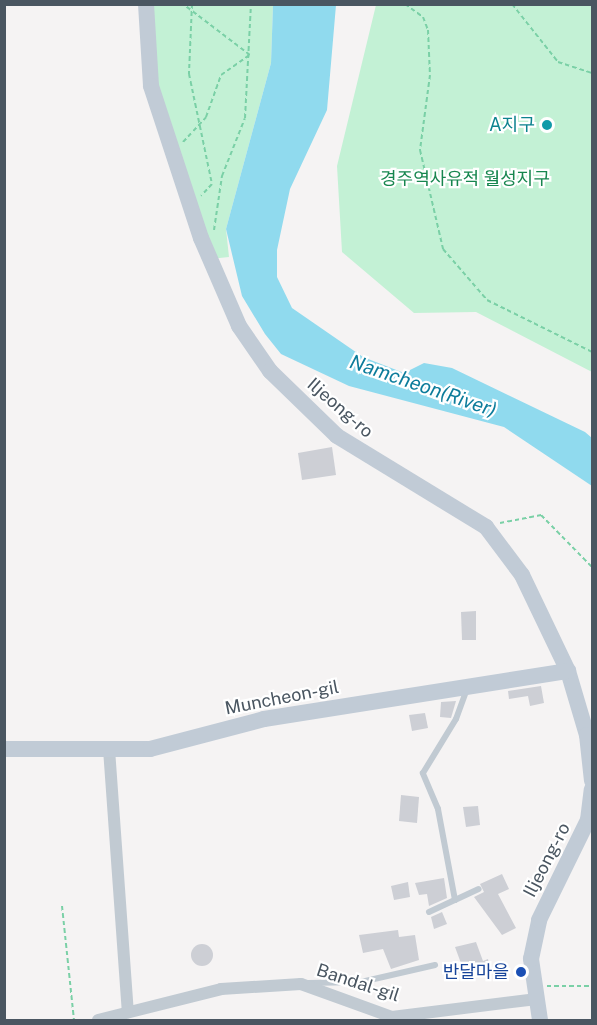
<!DOCTYPE html>
<html>
<head>
<meta charset="utf-8">
<style>
	body { margin:0 }
	#map { position:relative; width:597px; height:1025px; overflow:hidden; background:#f5f3f3; font-family:"Public Sans","Noto Sans KR",sans-serif }
	div>[style] { position:absolute }
	.green>* { inset:0; background:#c3f1d5 }
	.water>* { inset:0; background:#90daee }
	.building>* { inset:0; background:#cdcfd5 }
	.round { border-radius:50% }
	.path>* { height:2px; margin-top:-1px; transform-origin:0; background:repeating-linear-gradient(90deg,#7ad0a6 0 4.5px,transparent 0 7.5px) }
	.lane>* { height:6px; margin:-3px; padding:0 3px; transform-origin:3px; border-radius:3px; background:#c1cad2 }
	.street>* { height:12px; margin:-6px; padding:0 6px; transform-origin:6px; border-radius:6px; background:#c1cad2 }
	.secondary>* { height:16px; margin:-8px; padding:0 8px; transform-origin:8px; border-radius:8px; background:#c1cbd6 }
	.dots>* { width:16px; height:16px; translate:-50% -50%; box-sizing:border-box; border:3px solid #fff; border-radius:50% }
	span { translate:-50% -50%; white-space:nowrap; text-align:center; line-height:1.15; -webkit-text-stroke:4.5px #fff; paint-order:stroke }
	.culture-label { font-size:18px; color:#0d838f }
	.right { translate:-100% -50%; text-align:right }
	.park-label { font-size:18px; color:#17864f }
	.street-label { font-size:18px; color:#4a5661 }
	.transit-label { font-size:18px; color:#164399 }
	.water-label { font-size:20px; color:#0c7c9b; font-style:italic }
	.frame { position:absolute; inset:0; border:6px solid #4a5661; pointer-events:none }
</style>
</head>
<body>
<div id="map">
	<div class="green">
		<div style="clip-path:polygon(146px 5px,273px 5px,271px 63px,226px 229px,229px 257px,210px 259px,151px 86px)"></div>
		<div style="clip-path:polygon(376px 5px,592px 5px,592px 372px,476px 312px,414px 313px,342px 252px,337px 166px)"></div>
	</div>
	<div class="water">
		<div style="clip-path:polygon(273px 5px,336px 5px,327px 110px,290px 189px,277px 250px,277px 277px,292px 308px,363px 357px,404px 373px,424px 363px,452px 368px,585px 432px,592px 438px,592px 486px,504px 427px,349px 386px,281px 354px,265px 334px,242px 296px,226px 229px,271px 63px)"></div>
	</div>
	<div class="building">
		<div style="clip-path:polygon(332px 447px,336px 475px,302px 480px,298px 453px)"></div>
		<div style="clip-path:polygon(476px 611px,476px 640px,462px 640px,461px 612px)"></div>
		<div style="clip-path:polygon(541px 686px,544px 703px,530px 706px,528px 696px,509px 699px,508px 691px)"></div>
		<div style="clip-path:polygon(456px 701px,451px 718px,440px 717px,441px 702px)"></div>
		<div style="clip-path:polygon(425px 713px,428px 728px,412px 731px,409px 715px)"></div>
		<div style="clip-path:polygon(401px 795px,419px 797px,417px 823px,399px 821px)"></div>
		<div style="clip-path:polygon(478px 806px,480px 825px,466px 827px,463px 807px)"></div>
		<div style="clip-path:polygon(502px 874px,509px 889px,498px 894px,516px 928px,502px 935px,474px 897px,484px 892px,480px 884px)"></div>
		<div style="clip-path:polygon(444px 878px,447px 898px,429px 906px,427px 894px,419px 895px,415px 883px)"></div>
		<div style="clip-path:polygon(408px 882px,410px 897px,394px 900px,391px 886px)"></div>
		<div style="clip-path:polygon(442px 912px,447px 924px,434px 929px,431px 917px)"></div>
		<div style="clip-path:polygon(398px 930px,399px 937px,415px 935px,419px 960px,391px 969px,383px 949px,363px 953px,359px 935px)"></div>
		<div style="clip-path:polygon(476px 942px,483px 961px,488px 959px,491px 976px,446px 972px,448px 963px,462px 966px,455px 947px)"></div>
		<div class="round" style="left:191px;top:944px;width:22px;height:22px"></div>
	</div>
	<div class="path">
		<div style="left:192px;top:4px;width:70px;rotate:92.5deg"></div>
		<div style="left:189px;top:74px;width:112px;rotate:78.2deg"></div>
		<div style="left:212px;top:184px;width:16px;rotate:133deg"></div>
		<div style="left:405px;top:4px;width:22px;rotate:36deg"></div>
		<div style="left:423px;top:17px;width:14px;rotate:69deg"></div>
		<div style="left:428px;top:30px;width:45px;rotate:87.5deg"></div>
		<div style="left:430px;top:75px;width:76px;rotate:97.6deg"></div>
		<div style="left:420px;top:150px;width:102px;rotate:76.9deg"></div>
		<div style="left:443px;top:249px;width:67px;rotate:49.2deg"></div>
		<div style="left:487px;top:300px;width:117px;rotate:26.3deg"></div>
		<div style="left:512px;top:4px;width:74px;rotate:51.6deg"></div>
		<div style="left:558px;top:62px;width:36px;rotate:18deg"></div>
		<div style="left:183px;top:142px;width:34px;rotate:-47deg"></div>
		<div style="left:206px;top:117px;width:45px;rotate:-70.3deg"></div>
		<div style="left:221px;top:75px;width:35px;rotate:-35deg"></div>
		<div style="left:250px;top:55px;width:84px;rotate:-142.7deg"></div>
		<div style="left:214px;top:230px;width:55px;rotate:-81.6deg"></div>
		<div style="left:222px;top:176px;width:62px;rotate:-68.4deg"></div>
		<div style="left:245px;top:118px;width:114px;rotate:-87deg"></div>
		<div style="left:500px;top:523px;width:42px;rotate:-11deg"></div>
		<div style="left:541px;top:515px;width:73px;rotate:45.6deg"></div>
		<div style="left:62px;top:906px;width:115px;rotate:84deg"></div>
		<div style="left:547px;top:986px;width:45px"></div>
	</div>
	<div class="lane">
		<div style="left:455px;top:900px;width:26px;rotate:-25deg"></div>
		<div style="left:429px;top:912px;width:29px;rotate:-25deg"></div>
		<div style="left:455px;top:900px;width:93px;rotate:-100.6deg"></div>
		<div style="left:438px;top:809px;width:39px;rotate:-113deg"></div>
		<div style="left:423px;top:773px;width:63px;rotate:-58.6deg"></div>
		<div style="left:456px;top:719px;width:32px;rotate:-70deg"></div>
		<div style="left:308px;top:983px;width:53px;rotate:-1.1deg"></div>
		<div style="left:361px;top:982px;width:76px;rotate:-12.9deg"></div>
	</div>
	<div class="street">
		<div style="left:109px;top:749px;width:264px;rotate:85.9deg"></div>
		<div style="left:98px;top:1020px;width:127px;rotate:-14.1deg"></div>
		<div style="left:221px;top:989px;width:80px;rotate:-3.6deg"></div>
		<div style="left:301px;top:984px;width:97px;rotate:19.9deg"></div>
		<div style="left:392px;top:1017px;width:146px;rotate:-7.1deg"></div>
	</div>
	<div class="secondary">
		<div style="left:146px;top:4px;width:82px;rotate:86.5deg"></div>
		<div style="left:151px;top:86px;width:160px;rotate:71.8deg"></div>
		<div style="left:201px;top:238px;width:96px;rotate:66.6deg"></div>
		<div style="left:239px;top:326px;width:55px;rotate:55.4deg"></div>
		<div style="left:270px;top:371px;width:93px;rotate:44.1deg"></div>
		<div style="left:337px;top:436px;width:175px;rotate:31.4deg"></div>
		<div style="left:486px;top:527px;width:60px;rotate:53.1deg"></div>
		<div style="left:522px;top:575px;width:106px;rotate:64.4deg"></div>
		<div style="left:568px;top:671px;width:67px;rotate:73.5deg"></div>
		<div style="left:587px;top:735px;width:46px;rotate:83.8deg"></div>
		<div style="left:4px;top:749px;width:146px"></div>
		<div style="left:150px;top:749px;width:118px;rotate:-14.7deg"></div>
		<div style="left:264px;top:719px;width:308px;rotate:-9deg"></div>
		<div style="left:540px;top:1020px;width:62px;rotate:-98.4deg"></div>
		<div style="left:531px;top:959px;width:40px;rotate:-78deg"></div>
		<div style="left:539px;top:920px;width:111px;rotate:-63.9deg"></div>
		<div style="left:588px;top:820px;width:31px;rotate:-83deg"></div>
	</div>
	<div class="dots">
		<div style="left:547px;top:125px;background:#0f9aa8"></div>
		<div style="left:521px;top:972px;background:#1a4fb4"></div>
	</div>
	<div class="culture-label">
		<span class="right" style="left:535px;top:125px">A지구</span>
	</div>
	<div class="park-label">
		<span style="left:465px;top:179px">경주역사유적 월성지구</span>
	</div>
	<div class="street-label">
		<span style="left:340px;top:408px;rotate:41deg">Iljeong-ro</span>
		<span style="left:282px;top:698px;rotate:-11deg">Muncheon-gil</span>
		<span style="left:547px;top:860px;rotate:-63deg">Iljeong-ro</span>
		<span style="left:358px;top:983px;rotate:18deg">Bandal-gil</span>
	</div>
	<div class="transit-label">
		<span class="right" style="left:509px;top:972px">반달마을</span>
	</div>
	<div class="water-label">
		<span style="left:423px;top:386px;rotate:19deg">Namcheon(River)</span>
	</div>
	<div class="frame"></div>
</div>
</body>
</html>
